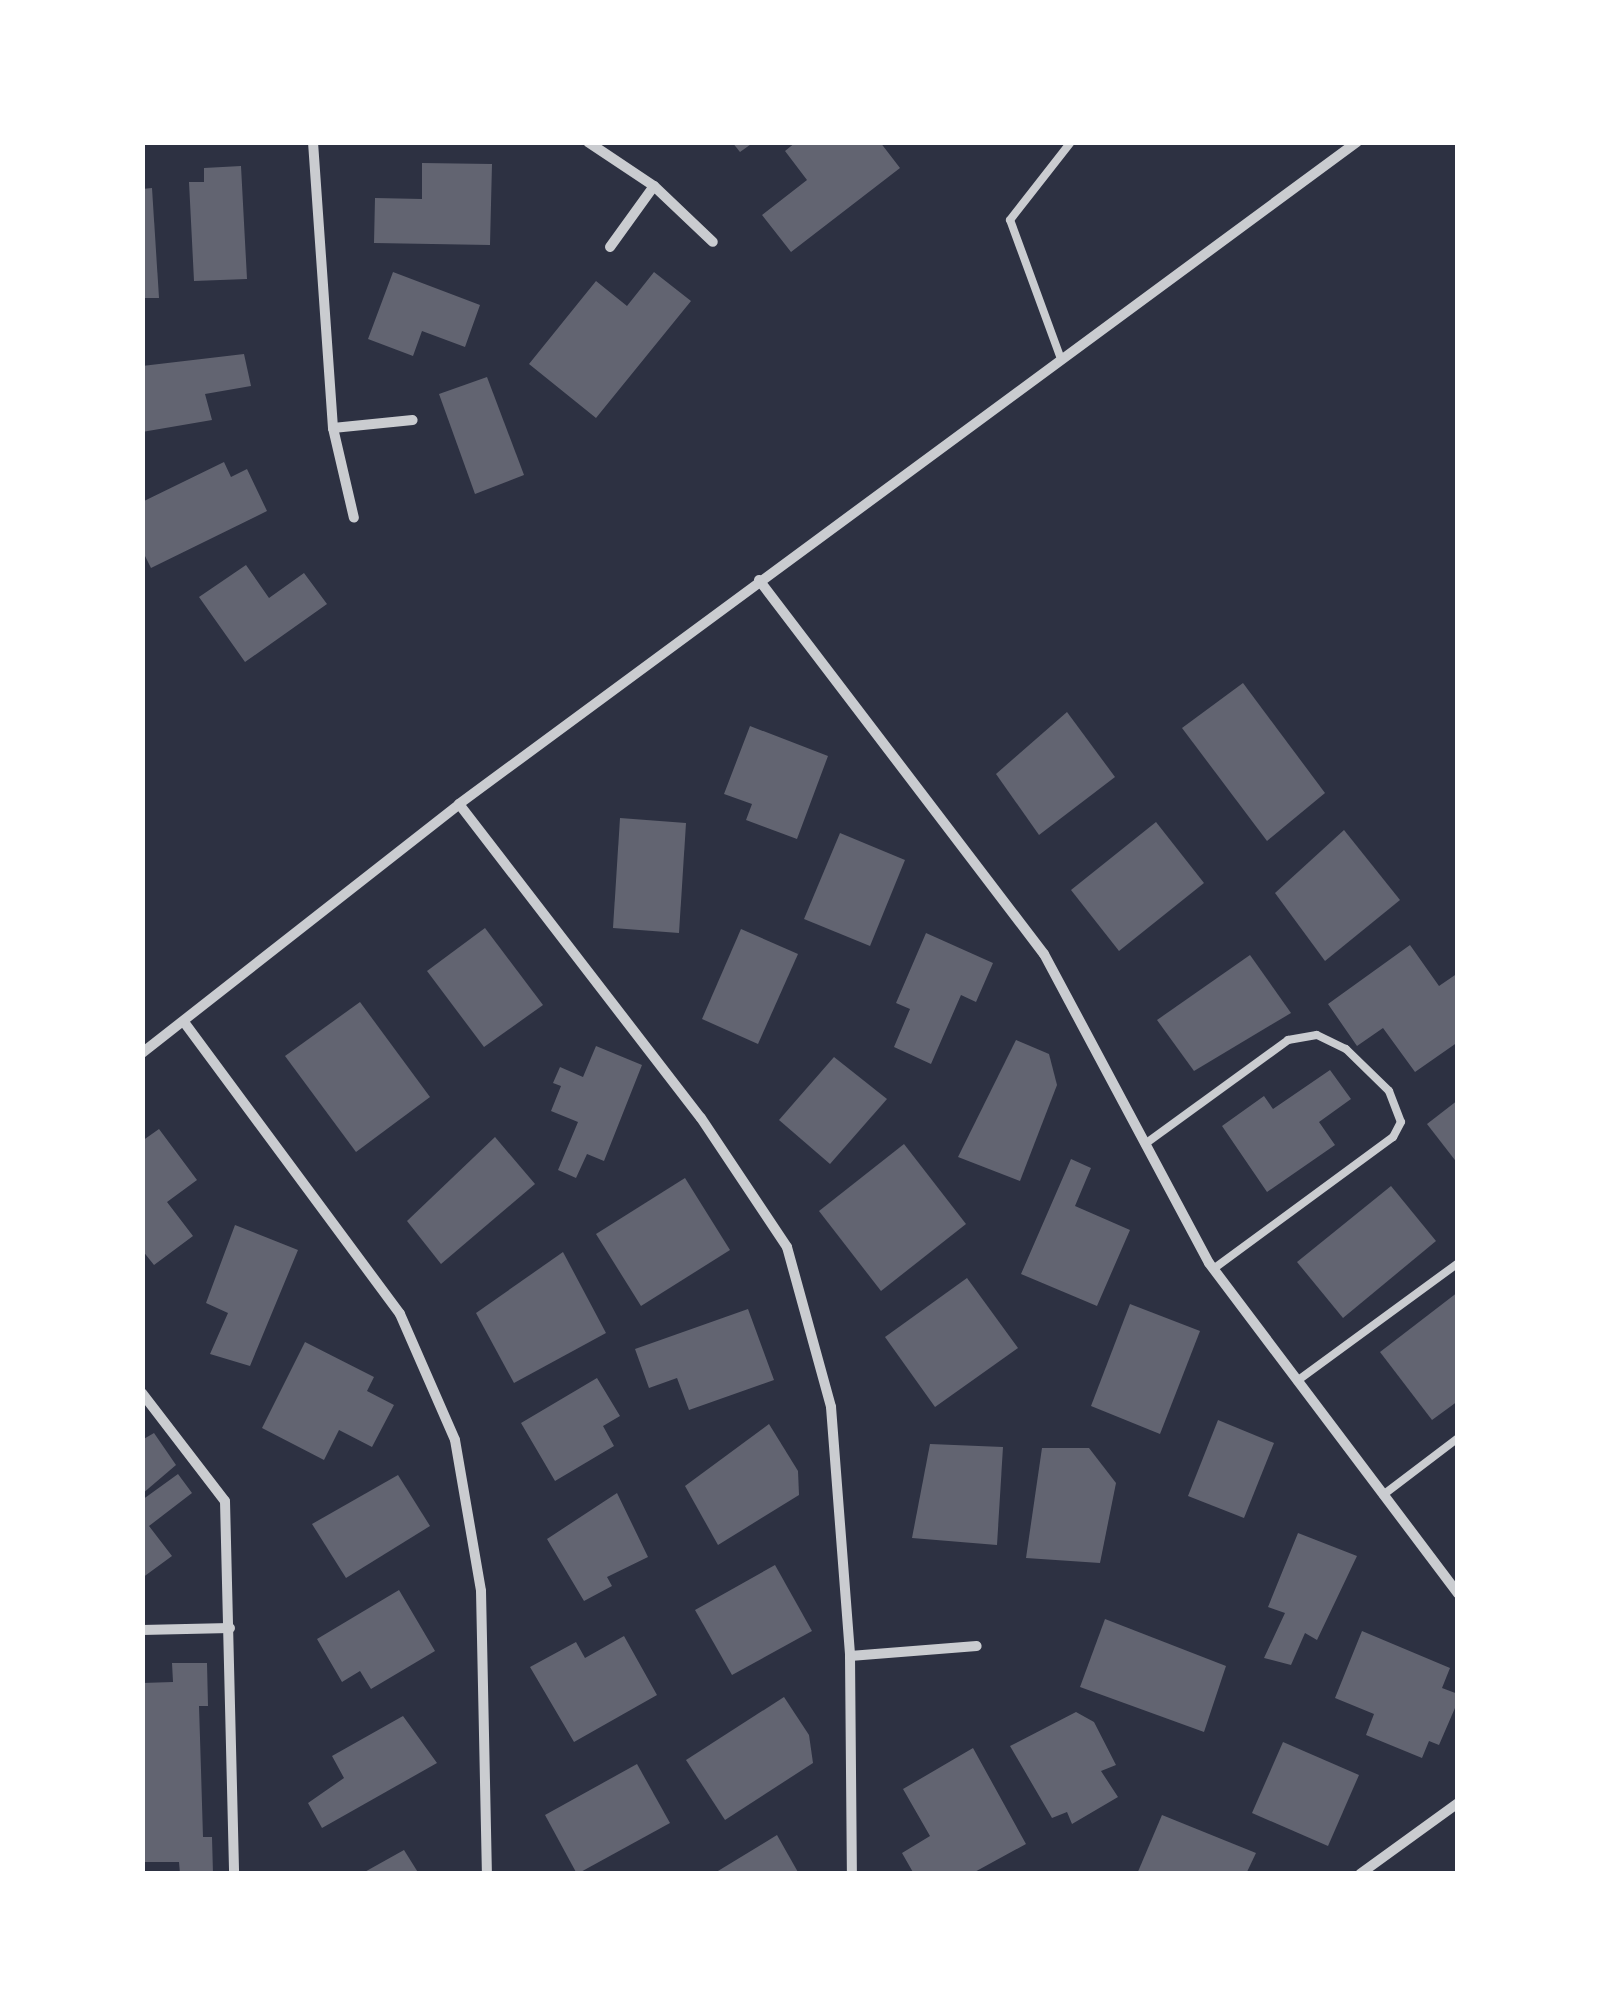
<!DOCTYPE html>
<html>
<head>
<meta charset="utf-8">
<style>
	body { margin:0 }
	#map { position:relative; width:1600px; height:2016px; overflow:hidden; background:#2d3142; font-family:Karla,sans-serif }
	div>[style] { position:absolute }
	.building>* { inset:0; background:#626471 }
	.service>* { height:8px; margin:-4px; padding:0 4px; transform-origin:4px; border-radius:4px; background:#caccd0 }
	.minor>* { height:10px; margin:-5px; padding:0 5px; transform-origin:5px; border-radius:5px; background:#caccd0 }
	span { translate:-50% -50%; white-space:nowrap; text-align:center; line-height:1.15; -webkit-text-stroke:8px #fff; paint-order:stroke }
	.frame { position:absolute; inset:0; border:145px solid #fff; pointer-events:none }
</style>
</head>
<body>
<div id="map">
	<div class="building">
		<div style="clip-path:polygon(732px 142px,754px 142px,740px 152px)"></div>
		<div style="clip-path:polygon(796px 142px,880px 142px,900px 168px,791px 252px,762px 215px,807px 180px,785px 151px)"></div>
		<div style="clip-path:polygon(422px 163px,492px 164px,490px 245px,374px 243px,375px 198px,422px 199px)"></div>
		<div style="clip-path:polygon(241px 166px,247px 279px,194px 281px,189px 182px,204px 182px,204px 168px)"></div>
		<div style="clip-path:polygon(152px 188px,159px 298px,142px 298px,142px 189px)"></div>
		<div style="clip-path:polygon(393px 272px,480px 305px,465px 347px,422px 331px,413px 356px,368px 339px)"></div>
		<div style="clip-path:polygon(654px 272px,691px 301px,596px 418px,529px 364px,596px 281px,627px 306px)"></div>
		<div style="clip-path:polygon(244px 354px,251px 386px,205px 394px,212px 420px,142px 432px,142px 366px)"></div>
		<div style="clip-path:polygon(487px 377px,524px 475px,475px 494px,439px 394px)"></div>
		<div style="clip-path:polygon(224px 462px,231px 477px,247px 469px,267px 511px,151px 568px,142px 550px,142px 502px)"></div>
		<div style="clip-path:polygon(246px 565px,269px 598px,304px 573px,327px 604px,245px 662px,199px 597px)"></div>
		<div style="clip-path:polygon(1243px 683px,1325px 793px,1267px 841px,1182px 728px)"></div>
		<div style="clip-path:polygon(1067px 712px,1115px 777px,1039px 835px,996px 774px)"></div>
		<div style="clip-path:polygon(750px 726px,828px 756px,797px 839px,746px 820px,752px 804px,724px 794px)"></div>
		<div style="clip-path:polygon(620px 818px,686px 823px,679px 933px,613px 928px)"></div>
		<div style="clip-path:polygon(1156px 822px,1204px 883px,1119px 951px,1071px 890px)"></div>
		<div style="clip-path:polygon(1344px 830px,1400px 900px,1325px 961px,1275px 893px)"></div>
		<div style="clip-path:polygon(840px 833px,905px 860px,870px 946px,804px 919px)"></div>
		<div style="clip-path:polygon(485px 928px,543px 1005px,484px 1047px,427px 971px)"></div>
		<div style="clip-path:polygon(741px 929px,798px 954px,758px 1044px,702px 1019px)"></div>
		<div style="clip-path:polygon(926px 933px,993px 963px,976px 1002px,961px 995px,931px 1064px,894px 1047px,910px 1009px,896px 1003px)"></div>
		<div style="clip-path:polygon(1410px 945px,1439px 986px,1458px 973px,1458px 1042px,1415px 1072px,1383px 1028px,1357px 1046px,1328px 1004px)"></div>
		<div style="clip-path:polygon(1250px 955px,1291px 1013px,1194px 1071px,1157px 1020px)"></div>
		<div style="clip-path:polygon(360px 1002px,430px 1097px,356px 1152px,285px 1056px)"></div>
		<div style="clip-path:polygon(1016px 1040px,1049px 1054px,1057px 1085px,1020px 1181px,958px 1157px)"></div>
		<div style="clip-path:polygon(596px 1046px,642px 1065px,604px 1161px,587px 1154px,576px 1178px,558px 1170px,578px 1122px,551px 1111px,561px 1086px,553px 1083px,560px 1067px,583px 1077px)"></div>
		<div style="clip-path:polygon(834px 1057px,887px 1099px,830px 1164px,779px 1120px)"></div>
		<div style="clip-path:polygon(1330px 1070px,1351px 1099px,1319px 1122px,1335px 1145px,1267px 1192px,1222px 1126px,1264px 1096px,1273px 1109px)"></div>
		<div style="clip-path:polygon(1458px 1100px,1458px 1164px,1427px 1124px)"></div>
		<div style="clip-path:polygon(159px 1129px,197px 1180px,167px 1202px,193px 1236px,154px 1265px,142px 1250px,142px 1141px)"></div>
		<div style="clip-path:polygon(495px 1137px,535px 1184px,441px 1264px,407px 1221px)"></div>
		<div style="clip-path:polygon(904px 1144px,966px 1224px,881px 1291px,819px 1211px)"></div>
		<div style="clip-path:polygon(1071px 1159px,1091px 1168px,1075px 1206px,1130px 1230px,1097px 1306px,1021px 1274px)"></div>
		<div style="clip-path:polygon(685px 1178px,730px 1250px,641px 1306px,596px 1234px)"></div>
		<div style="clip-path:polygon(1391px 1186px,1436px 1241px,1343px 1318px,1297px 1262px)"></div>
		<div style="clip-path:polygon(235px 1225px,298px 1250px,250px 1366px,210px 1354px,228px 1313px,206px 1303px)"></div>
		<div style="clip-path:polygon(563px 1252px,606px 1333px,514px 1383px,476px 1313px)"></div>
		<div style="clip-path:polygon(967px 1278px,1018px 1348px,935px 1407px,885px 1337px)"></div>
		<div style="clip-path:polygon(1458px 1292px,1458px 1401px,1432px 1420px,1380px 1352px)"></div>
		<div style="clip-path:polygon(1130px 1304px,1200px 1331px,1160px 1434px,1091px 1406px)"></div>
		<div style="clip-path:polygon(748px 1309px,774px 1380px,689px 1410px,677px 1378px,649px 1388px,635px 1349px)"></div>
		<div style="clip-path:polygon(305px 1342px,374px 1377px,367px 1391px,394px 1405px,372px 1447px,339px 1430px,324px 1460px,262px 1428px)"></div>
		<div style="clip-path:polygon(597px 1378px,620px 1416px,603px 1426px,614px 1446px,555px 1481px,521px 1423px)"></div>
		<div style="clip-path:polygon(1218px 1420px,1274px 1443px,1244px 1518px,1188px 1496px)"></div>
		<div style="clip-path:polygon(769px 1424px,798px 1471px,799px 1495px,718px 1545px,685px 1486px)"></div>
		<div style="clip-path:polygon(154px 1433px,176px 1465px,142px 1494px,142px 1440px)"></div>
		<div style="clip-path:polygon(930px 1444px,1003px 1447px,997px 1545px,912px 1538px)"></div>
		<div style="clip-path:polygon(1042px 1448px,1089px 1448px,1116px 1483px,1100px 1563px,1026px 1558px)"></div>
		<div style="clip-path:polygon(178px 1474px,192px 1493px,149px 1526px,172px 1556px,142px 1578px,142px 1500px)"></div>
		<div style="clip-path:polygon(398px 1475px,430px 1526px,346px 1578px,312px 1524px)"></div>
		<div style="clip-path:polygon(617px 1493px,648px 1557px,607px 1577px,612px 1586px,584px 1601px,547px 1539px)"></div>
		<div style="clip-path:polygon(1298px 1533px,1357px 1556px,1317px 1640px,1305px 1633px,1291px 1665px,1264px 1658px,1285px 1613px,1268px 1607px)"></div>
		<div style="clip-path:polygon(775px 1565px,812px 1631px,732px 1675px,695px 1610px)"></div>
		<div style="clip-path:polygon(399px 1590px,435px 1651px,371px 1689px,360px 1671px,342px 1682px,317px 1639px)"></div>
		<div style="clip-path:polygon(1105px 1619px,1226px 1666px,1204px 1732px,1080px 1687px)"></div>
		<div style="clip-path:polygon(1362px 1631px,1450px 1668px,1442px 1688px,1458px 1694px,1458px 1701px,1439px 1745px,1429px 1741px,1422px 1758px,1366px 1735px,1374px 1714px,1335px 1698px)"></div>
		<div style="clip-path:polygon(624px 1636px,657px 1695px,574px 1742px,530px 1667px,576px 1642px,585px 1658px)"></div>
		<div style="clip-path:polygon(172px 1663px,207px 1663px,208px 1706px,199px 1706px,201px 1770px,203px 1837px,212px 1837px,213px 1874px,180px 1874px,179px 1862px,142px 1862px,142px 1683px,173px 1682px)"></div>
		<div style="clip-path:polygon(784px 1697px,809px 1735px,813px 1763px,725px 1820px,686px 1760px)"></div>
		<div style="clip-path:polygon(1076px 1712px,1094px 1722px,1116px 1765px,1101px 1771px,1118px 1797px,1072px 1824px,1067px 1812px,1052px 1818px,1010px 1746px)"></div>
		<div style="clip-path:polygon(403px 1716px,437px 1763px,322px 1828px,308px 1803px,344px 1778px,332px 1756px)"></div>
		<div style="clip-path:polygon(1283px 1742px,1359px 1775px,1328px 1846px,1252px 1813px)"></div>
		<div style="clip-path:polygon(973px 1748px,1026px 1844px,971px 1874px,914px 1874px,902px 1853px,930px 1836px,903px 1789px)"></div>
		<div style="clip-path:polygon(637px 1764px,670px 1823px,577px 1874px,545px 1815px)"></div>
		<div style="clip-path:polygon(1162px 1815px,1256px 1853px,1246px 1874px,1137px 1874px)"></div>
		<div style="clip-path:polygon(777px 1835px,799px 1874px,713px 1874px)"></div>
		<div style="clip-path:polygon(404px 1850px,419px 1874px,361px 1874px)"></div>
	</div>
	<div class="service">
		<div style="left:1061px;top:359px;width:148px;rotate:-110.1deg"></div>
		<div style="left:1010px;top:220px;width:99px;rotate:-52deg"></div>
		<div style="left:1145px;top:1144px;width:177px;rotate:-36deg"></div>
		<div style="left:1288px;top:1040px;width:29px;rotate:-10deg"></div>
		<div style="left:1317px;top:1035px;width:32px;rotate:26deg"></div>
		<div style="left:1346px;top:1049px;width:60px;rotate:44.3deg"></div>
		<div style="left:1389px;top:1091px;width:33px;rotate:69deg"></div>
		<div style="left:1401px;top:1122px;width:17px;rotate:118deg"></div>
		<div style="left:1393px;top:1137px;width:223px;rotate:143.7deg"></div>
		<div style="left:1297px;top:1381px;width:200px;rotate:-36.2deg"></div>
		<div style="left:1383px;top:1495px;width:94px;rotate:-37.2deg"></div>
	</div>
	<div class="minor">
		<div style="left:313px;top:142px;width:287px;rotate:86deg"></div>
		<div style="left:333px;top:428px;width:92px;rotate:76.9deg"></div>
		<div style="left:588px;top:142px;width:79px;rotate:33.7deg"></div>
		<div style="left:654px;top:186px;width:81px;rotate:43.5deg"></div>
		<div style="left:610px;top:247px;width:75px;rotate:-54.2deg"></div>
		<div style="left:333px;top:428px;width:80px;rotate:-5.7deg"></div>
		<div style="left:759px;top:580px;width:470px;rotate:52.7deg"></div>
		<div style="left:1044px;top:954px;width:350px;rotate:61.9deg"></div>
		<div style="left:1209px;top:1263px;width:414px;rotate:53deg"></div>
		<div style="left:459px;top:804px;width:396px;rotate:52.4deg"></div>
		<div style="left:701px;top:1118px;width:155px;rotate:56.3deg"></div>
		<div style="left:787px;top:1247px;width:166px;rotate:74.6deg"></div>
		<div style="left:831px;top:1407px;width:250px;rotate:85.6deg"></div>
		<div style="left:850px;top:1656px;width:218px;rotate:89.5deg"></div>
		<div style="left:184px;top:1022px;width:363px;rotate:53.5deg"></div>
		<div style="left:400px;top:1314px;width:137px;rotate:66.4deg"></div>
		<div style="left:455px;top:1440px;width:153px;rotate:80.2deg"></div>
		<div style="left:481px;top:1591px;width:283px;rotate:88.8deg"></div>
		<div style="left:142px;top:1053px;width:403px;rotate:-38.1deg"></div>
		<div style="left:459px;top:804px;width:1116px;rotate:-36.4deg"></div>
		<div style="left:142px;top:1393px;width:136px;rotate:52.5deg"></div>
		<div style="left:225px;top:1501px;width:373px;rotate:88.6deg"></div>
		<div style="left:142px;top:1630px;width:88px;rotate:-1.3deg"></div>
		<div style="left:850px;top:1656px;width:127px;rotate:-4.5deg"></div>
		<div style="left:1360px;top:1874px;width:121px;rotate:-35.9deg"></div>
	</div>
	<div class="frame"></div>
</div>
</body>
</html>
